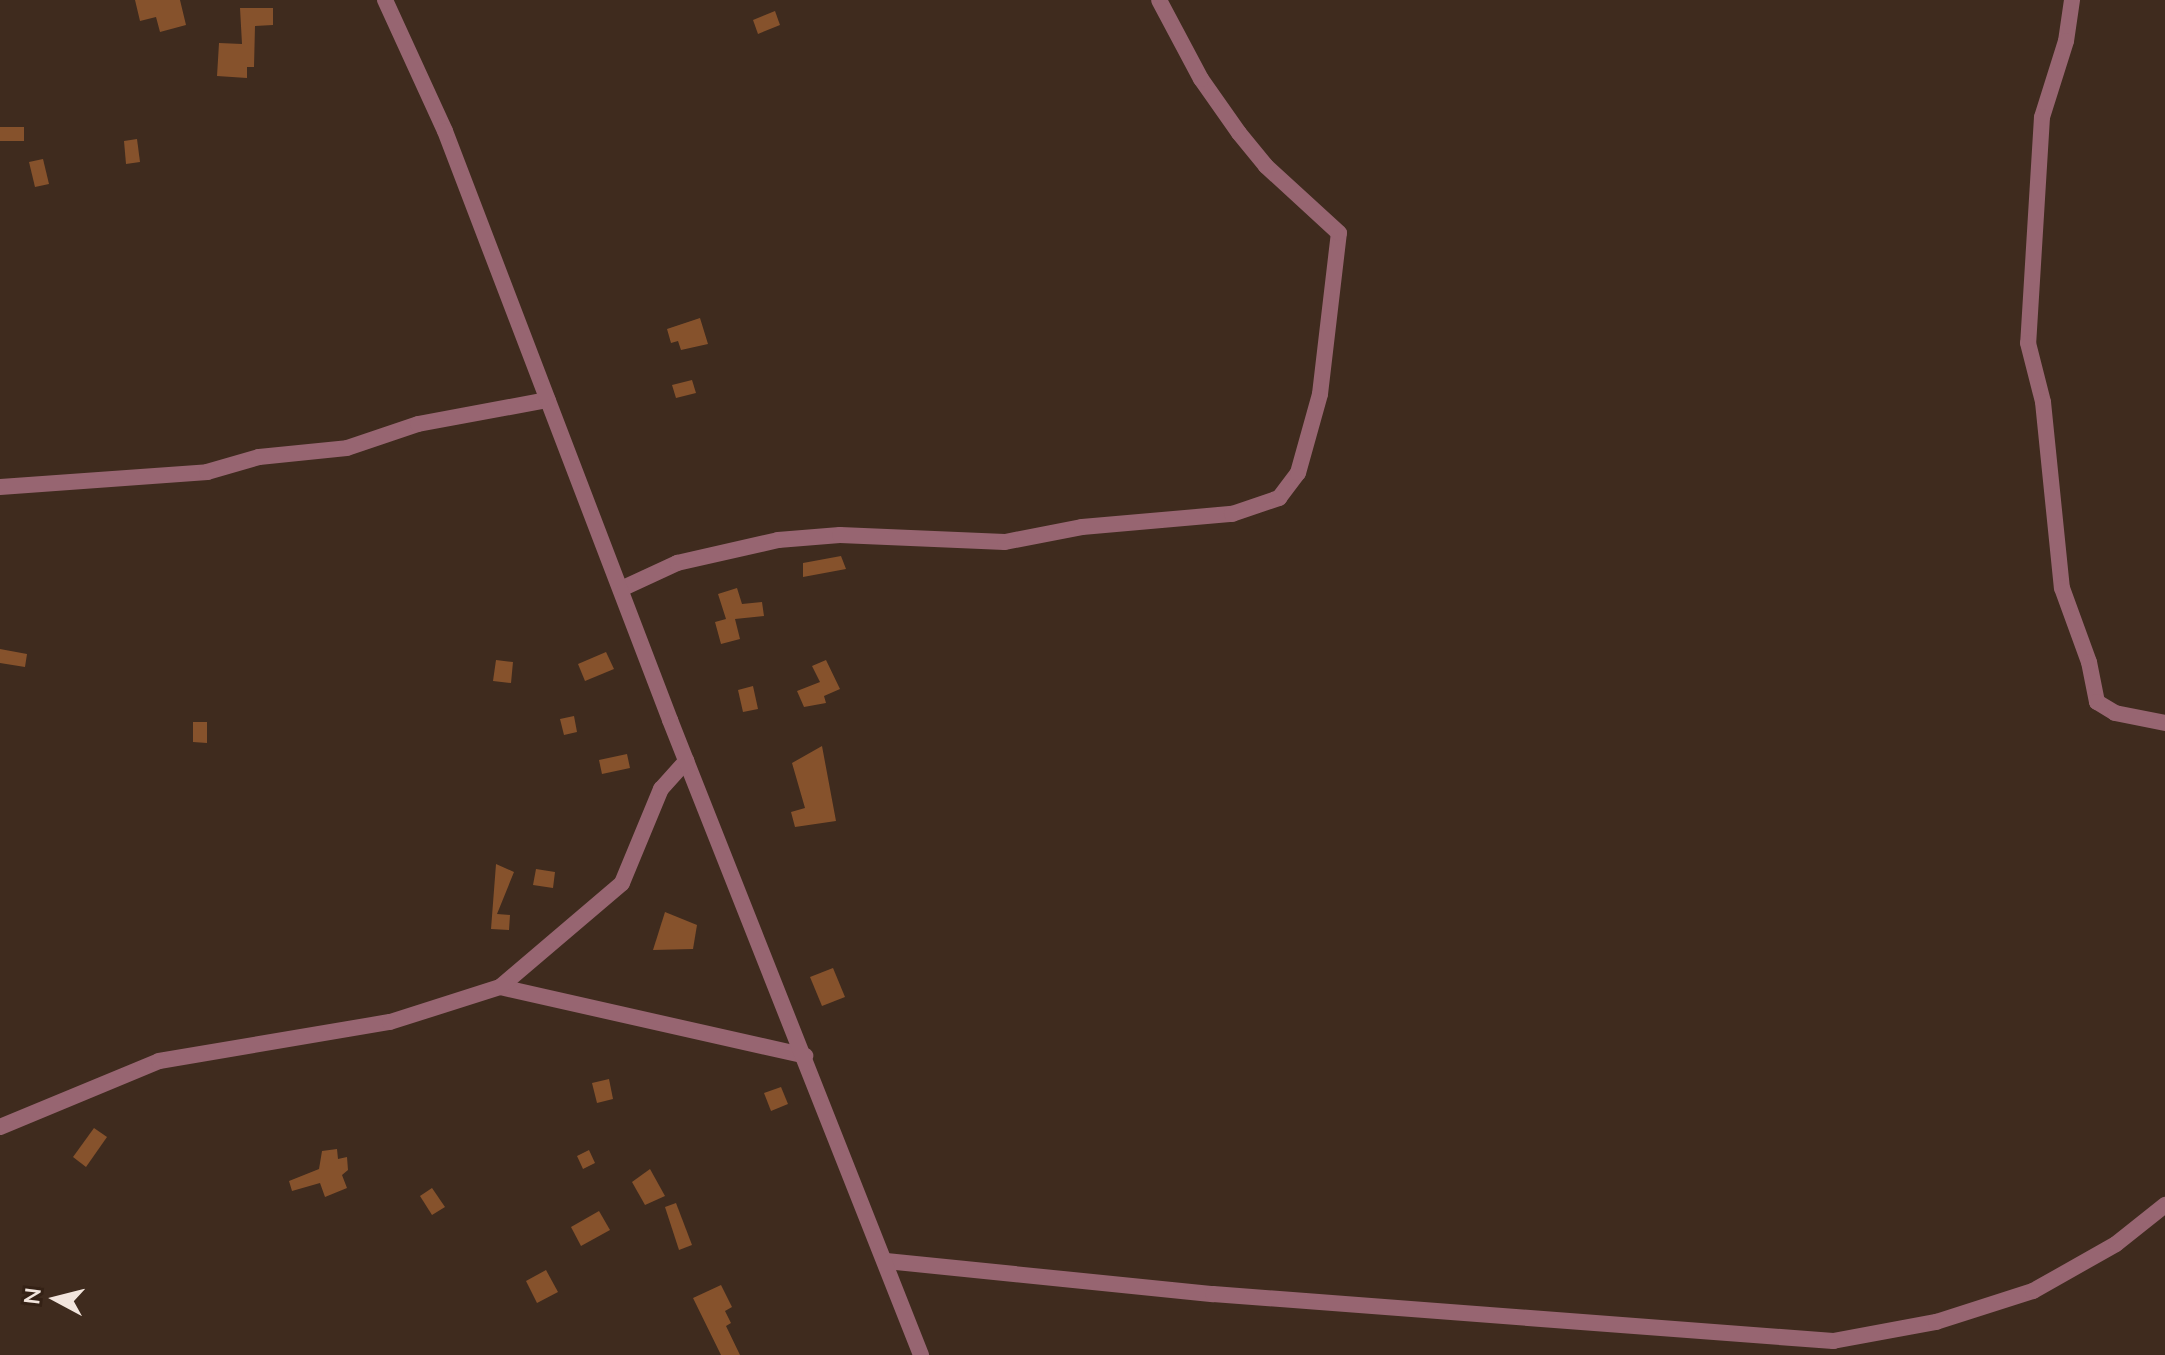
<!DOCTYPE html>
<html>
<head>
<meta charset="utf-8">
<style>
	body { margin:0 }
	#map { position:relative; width:2165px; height:1355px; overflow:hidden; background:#3f2b1e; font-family:Mulish,sans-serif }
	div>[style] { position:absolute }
	.building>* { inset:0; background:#86522c }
	.minor>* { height:16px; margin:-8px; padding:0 8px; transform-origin:8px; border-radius:8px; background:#976571 }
	.tertiary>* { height:16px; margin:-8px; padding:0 8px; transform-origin:8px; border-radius:8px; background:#976571 }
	span { translate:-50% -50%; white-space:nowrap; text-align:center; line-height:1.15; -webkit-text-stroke:6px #342115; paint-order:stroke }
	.north { position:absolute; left:16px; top:1259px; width:80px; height:80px; -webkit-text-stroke:6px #342115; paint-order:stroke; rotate:277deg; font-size:22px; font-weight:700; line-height:32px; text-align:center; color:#f2e5dd }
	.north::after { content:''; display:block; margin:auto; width:28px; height:36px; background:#f2e5dd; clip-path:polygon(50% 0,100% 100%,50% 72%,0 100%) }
</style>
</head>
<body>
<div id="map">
	<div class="building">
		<div style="clip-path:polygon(135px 0,180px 0,186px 25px,160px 32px,156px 17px,140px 21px)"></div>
		<div style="clip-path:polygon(240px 8px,273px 8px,273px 25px,255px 26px,254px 67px,247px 67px,247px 78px,217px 76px,219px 43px,242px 44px)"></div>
		<div style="clip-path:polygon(775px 11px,780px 25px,758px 34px,753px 20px)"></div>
		<div style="clip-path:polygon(0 127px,24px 127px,24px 141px,0 141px)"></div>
		<div style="clip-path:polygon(137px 139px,140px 162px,126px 164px,124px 141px)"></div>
		<div style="clip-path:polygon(43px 159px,49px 184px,35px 187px,29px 162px)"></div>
		<div style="clip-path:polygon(700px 318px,708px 344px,681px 350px,678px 341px,671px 343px,667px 329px)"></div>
		<div style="clip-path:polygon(692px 380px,696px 393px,676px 398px,672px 385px)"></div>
		<div style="clip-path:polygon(841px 556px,846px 569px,803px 577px,803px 563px)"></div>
		<div style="clip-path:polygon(737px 588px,742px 604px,762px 602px,764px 616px,735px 619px,740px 639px,721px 644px,715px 622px,726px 619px,718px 594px)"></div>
		<div style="clip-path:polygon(0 649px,27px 654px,25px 667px,0 663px)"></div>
		<div style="clip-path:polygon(606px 652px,614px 669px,585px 681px,578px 664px)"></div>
		<div style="clip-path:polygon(496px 660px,513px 662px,511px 683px,493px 681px)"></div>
		<div style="clip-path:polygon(826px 660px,840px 689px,824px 696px,826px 703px,804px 707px,797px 691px,820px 682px,812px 666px)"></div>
		<div style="clip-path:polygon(753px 686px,758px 709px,743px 712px,738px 690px)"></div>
		<div style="clip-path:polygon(574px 716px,577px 732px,564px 735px,560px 719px)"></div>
		<div style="clip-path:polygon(193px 722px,207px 722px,207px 743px,193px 742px)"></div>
		<div style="clip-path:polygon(822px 746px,836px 821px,795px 827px,791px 812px,805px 808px,792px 763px)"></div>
		<div style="clip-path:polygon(627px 754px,630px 768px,602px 774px,599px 760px)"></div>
		<div style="clip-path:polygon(496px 864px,514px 872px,497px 914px,510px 915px,509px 930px,491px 929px)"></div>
		<div style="clip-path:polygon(536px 869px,555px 872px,553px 888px,533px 885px)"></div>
		<div style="clip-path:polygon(665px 912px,697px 925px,693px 949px,653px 950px)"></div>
		<div style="clip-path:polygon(833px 968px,845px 997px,822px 1006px,810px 977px)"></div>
		<div style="clip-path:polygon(609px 1079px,613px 1099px,597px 1103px,592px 1083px)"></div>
		<div style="clip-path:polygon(781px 1087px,788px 1104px,771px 1111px,764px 1093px)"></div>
		<div style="clip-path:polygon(94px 1128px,107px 1137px,86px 1167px,73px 1157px)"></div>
		<div style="clip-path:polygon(337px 1149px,338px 1159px,347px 1157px,348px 1170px,342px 1175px,347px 1188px,325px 1197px,320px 1183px,292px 1191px,289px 1181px,319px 1169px,322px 1151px)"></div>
		<div style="clip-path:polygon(589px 1150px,595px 1163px,583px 1169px,577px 1156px)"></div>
		<div style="clip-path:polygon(650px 1169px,665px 1196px,645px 1205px,632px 1182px)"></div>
		<div style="clip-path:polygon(432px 1188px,445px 1207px,432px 1215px,420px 1196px)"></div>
		<div style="clip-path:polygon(676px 1203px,692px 1245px,679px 1250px,665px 1207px)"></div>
		<div style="clip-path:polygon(599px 1211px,610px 1230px,581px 1246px,571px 1227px)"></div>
		<div style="clip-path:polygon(546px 1270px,558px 1292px,537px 1303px,526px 1281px)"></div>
		<div style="clip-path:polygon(721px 1285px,732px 1307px,725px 1311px,731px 1323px,726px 1326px,740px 1355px,721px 1355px,693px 1298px)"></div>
	</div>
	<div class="minor">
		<div style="left:2072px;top:0;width:41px;rotate:98.3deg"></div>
		<div style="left:2066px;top:41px;width:80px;rotate:107.5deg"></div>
		<div style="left:2042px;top:117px;width:226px;rotate:93.5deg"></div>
		<div style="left:2028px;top:343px;width:61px;rotate:75.7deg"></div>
		<div style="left:2043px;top:402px;width:187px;rotate:84.2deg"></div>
		<div style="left:2062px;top:588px;width:79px;rotate:70deg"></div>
		<div style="left:2089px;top:662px;width:41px;rotate:78.7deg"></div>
		<div style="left:2097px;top:702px;width:21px;rotate:31deg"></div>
		<div style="left:2115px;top:713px;width:51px;rotate:11.3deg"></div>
		<div style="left:0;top:487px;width:208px;rotate:-4.1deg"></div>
		<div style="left:207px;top:472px;width:54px;rotate:-16.1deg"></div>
		<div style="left:259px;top:457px;width:88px;rotate:-5.8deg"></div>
		<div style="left:347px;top:448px;width:75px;rotate:-18.7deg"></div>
		<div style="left:418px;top:424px;width:132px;rotate:-10.5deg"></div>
		<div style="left:621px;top:589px;width:62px;rotate:-24.9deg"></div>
		<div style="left:677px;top:563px;width:104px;rotate:-12.8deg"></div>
		<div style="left:778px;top:540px;width:62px;rotate:-4.6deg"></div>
		<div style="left:840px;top:535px;width:165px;rotate:2.4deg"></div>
		<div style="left:1005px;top:542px;width:78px;rotate:-11deg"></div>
		<div style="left:1082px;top:527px;width:151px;rotate:-5deg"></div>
		<div style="left:1232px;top:514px;width:50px;rotate:-18.8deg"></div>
		<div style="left:1279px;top:498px;width:31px;rotate:-53deg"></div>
		<div style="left:1298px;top:473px;width:82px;rotate:-74.4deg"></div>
		<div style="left:1320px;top:394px;width:162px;rotate:-83.3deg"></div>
		<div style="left:1339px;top:233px;width:99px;rotate:-137.5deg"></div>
		<div style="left:1266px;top:166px;width:43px;rotate:-129.3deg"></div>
		<div style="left:1239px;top:133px;width:66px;rotate:-125.1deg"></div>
		<div style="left:1201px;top:79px;width:89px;rotate:-118deg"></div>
		<div style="left:500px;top:987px;width:313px;rotate:12.7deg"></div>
		<div style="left:0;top:1127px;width:172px;rotate:-22.5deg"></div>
		<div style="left:159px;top:1061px;width:234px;rotate:-9.6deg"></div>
		<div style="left:390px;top:1022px;width:115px;rotate:-17.7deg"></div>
		<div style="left:500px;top:987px;width:160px;rotate:-40.4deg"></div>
		<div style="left:622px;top:883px;width:102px;rotate:-67.5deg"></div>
		<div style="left:661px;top:789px;width:38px;rotate:-48deg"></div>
		<div style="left:886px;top:1261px;width:329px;rotate:5.8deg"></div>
		<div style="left:1213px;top:1294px;width:622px;rotate:4.34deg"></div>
		<div style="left:1833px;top:1341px;width:105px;rotate:-10.5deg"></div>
		<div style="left:1936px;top:1322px;width:102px;rotate:-17.7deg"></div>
		<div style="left:2033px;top:1291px;width:95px;rotate:-29.5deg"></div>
		<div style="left:2116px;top:1244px;width:63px;rotate:-38.5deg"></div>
	</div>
	<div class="tertiary">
		<div style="left:385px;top:0;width:144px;rotate:65.4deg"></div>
		<div style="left:445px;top:131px;width:631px;rotate:69.09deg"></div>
		<div style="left:670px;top:720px;width:683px;rotate:68.43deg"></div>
	</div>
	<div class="north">N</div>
</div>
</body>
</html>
